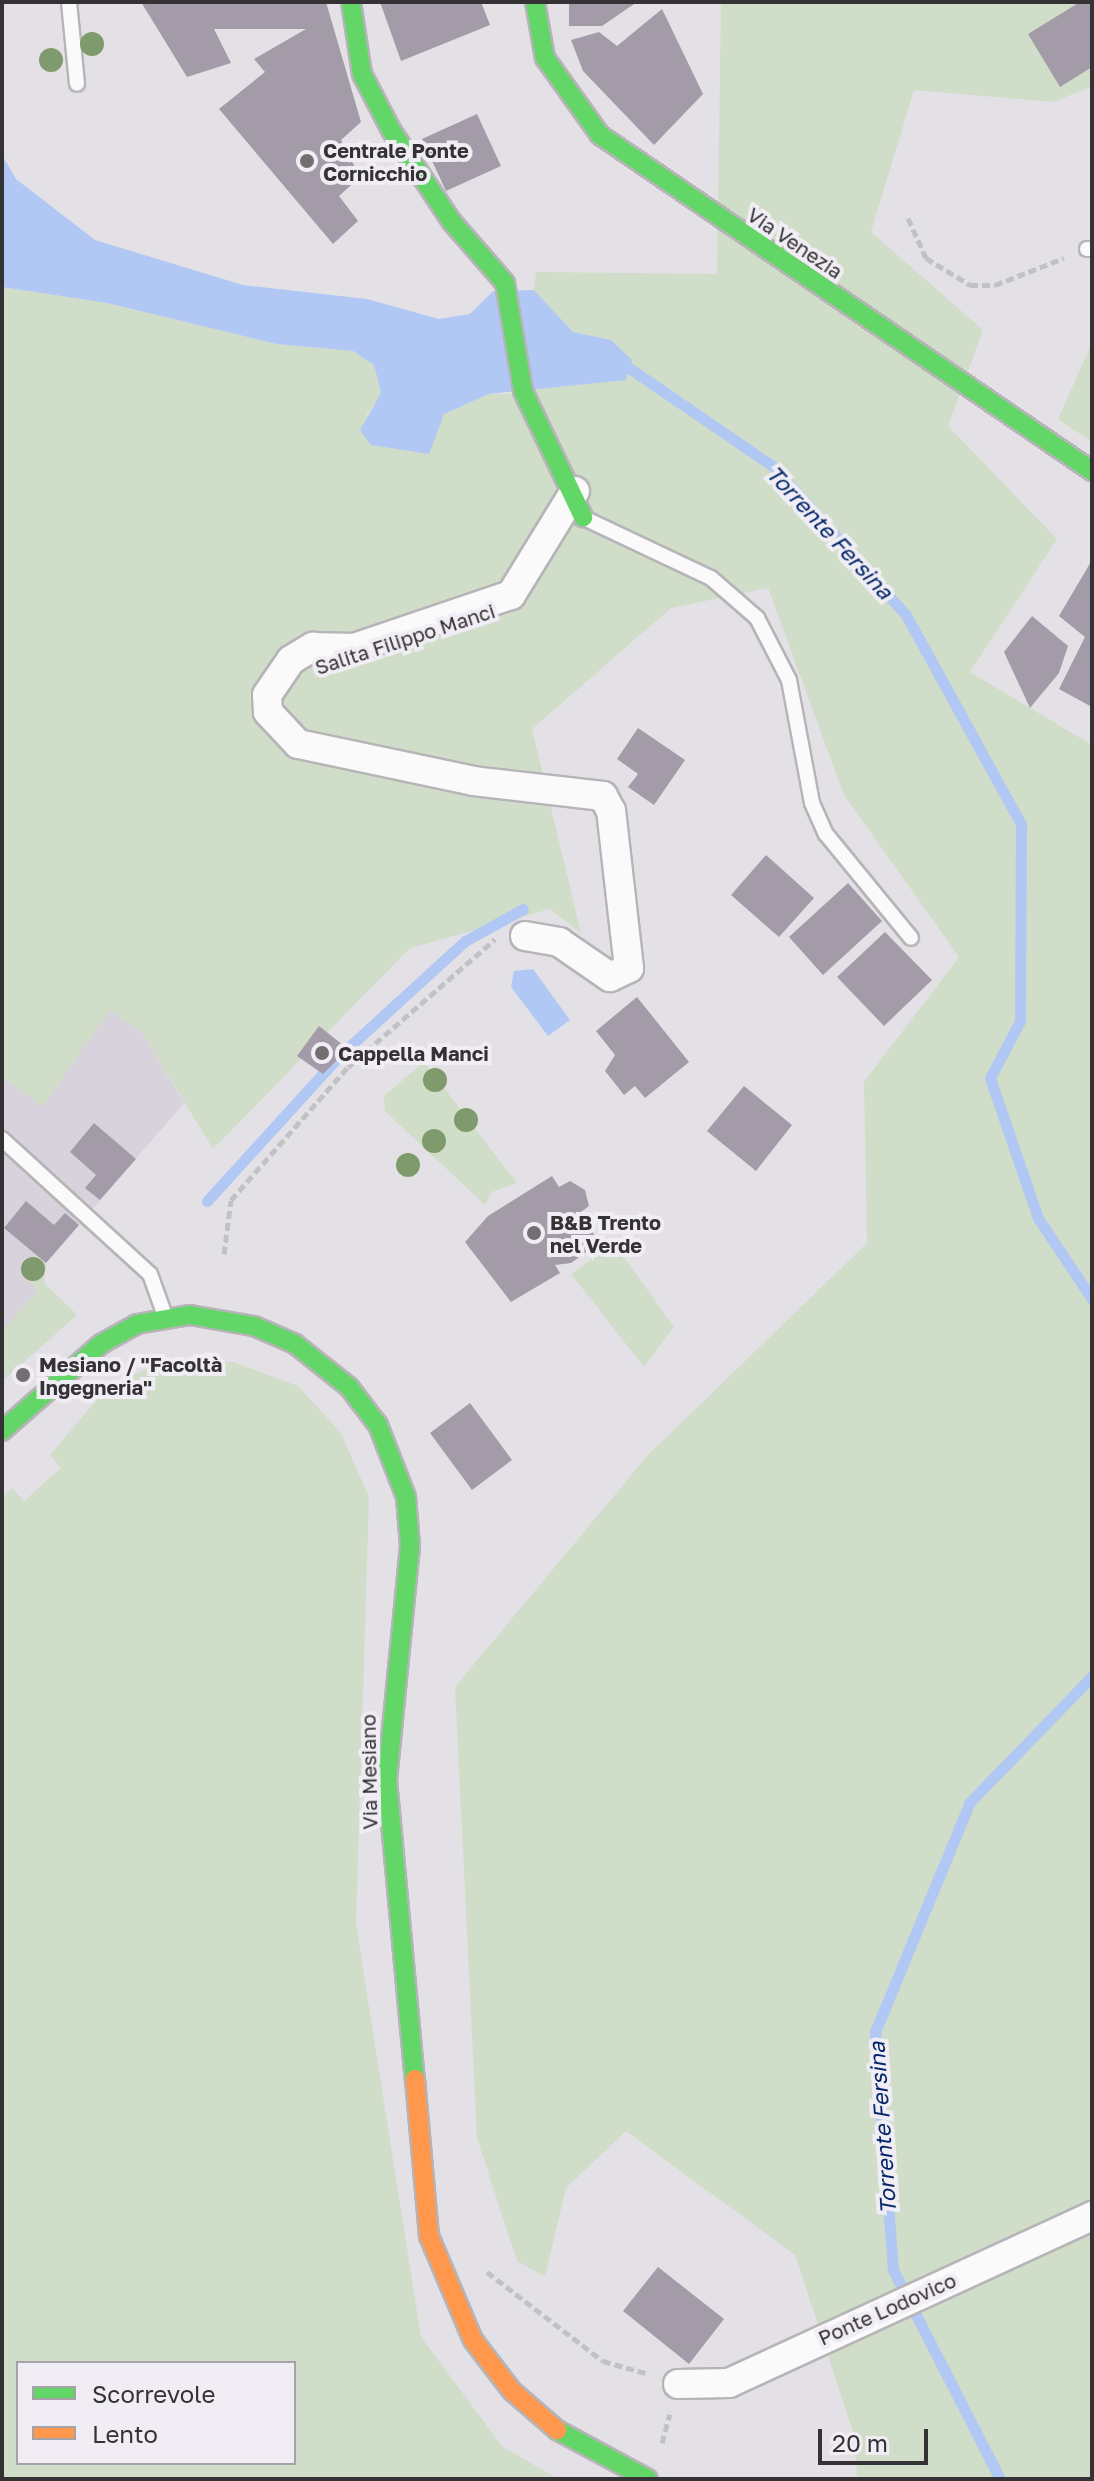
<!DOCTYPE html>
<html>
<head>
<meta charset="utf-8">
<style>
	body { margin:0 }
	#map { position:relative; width:1094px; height:2481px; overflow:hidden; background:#e4e1e6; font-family:"Golos Text",sans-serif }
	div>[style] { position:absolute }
	.built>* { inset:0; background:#d8d2dc }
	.green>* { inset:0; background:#cfddc9 }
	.water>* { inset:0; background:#b1c8f4 }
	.stream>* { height:11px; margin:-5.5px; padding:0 5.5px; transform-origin:5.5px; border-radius:5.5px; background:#b1c8f4 }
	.building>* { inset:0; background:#a39ba8 }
	.path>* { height:5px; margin-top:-2.5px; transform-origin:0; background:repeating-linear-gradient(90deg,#c2c2c2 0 8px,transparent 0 12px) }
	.roads { filter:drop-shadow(2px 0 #b7b4b8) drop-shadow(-2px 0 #b7b4b8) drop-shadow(0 2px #b7b4b8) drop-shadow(0 -2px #b7b4b8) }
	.lane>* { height:14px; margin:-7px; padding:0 7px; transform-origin:7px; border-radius:7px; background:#fbfafb }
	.street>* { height:28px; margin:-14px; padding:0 14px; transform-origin:14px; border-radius:14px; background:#fbfafb }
	.fast>* { height:18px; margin:-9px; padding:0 9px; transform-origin:9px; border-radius:9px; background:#63d668 }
	.slow>* { height:18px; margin:-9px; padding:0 9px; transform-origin:9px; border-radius:9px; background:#ff974d }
	.trees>* { width:24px; height:24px; margin:-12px; border-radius:50%; background:#7f9a6c }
	.dots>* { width:22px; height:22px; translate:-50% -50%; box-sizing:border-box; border:4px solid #f1edf4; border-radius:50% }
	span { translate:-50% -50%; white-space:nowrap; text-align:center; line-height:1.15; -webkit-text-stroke:8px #f1edf4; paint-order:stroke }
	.poi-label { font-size:20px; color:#343235; font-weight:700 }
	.left { translate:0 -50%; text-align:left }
	.street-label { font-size:20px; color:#343235 }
	.water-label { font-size:22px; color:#05276a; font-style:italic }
	.frame { position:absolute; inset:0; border:4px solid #343235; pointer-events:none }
	.legend { position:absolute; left:16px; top:2361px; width:280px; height:104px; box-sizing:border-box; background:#f1edf4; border:2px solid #a5a2a8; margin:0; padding:10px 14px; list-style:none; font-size:24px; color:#343235 }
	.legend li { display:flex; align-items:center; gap:16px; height:40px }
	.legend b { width:40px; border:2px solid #a5a2a8 }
	.scale { position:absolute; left:818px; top:2429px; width:110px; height:36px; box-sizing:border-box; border:4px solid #343235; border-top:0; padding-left:10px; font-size:24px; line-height:28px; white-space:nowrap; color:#343235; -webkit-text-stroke:6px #f1edf4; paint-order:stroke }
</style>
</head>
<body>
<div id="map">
	<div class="built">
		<div style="clip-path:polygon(2px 931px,142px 1033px,184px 1103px,46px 1263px,44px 1283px,77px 1315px,2px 1381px)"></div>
	</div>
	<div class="green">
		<div style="clip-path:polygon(721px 2px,1092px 2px,1092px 86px,1054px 102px,914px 90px,871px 232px,983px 330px,948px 426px,1057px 539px,970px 672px,1092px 745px,1092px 2479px,857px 2479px,855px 2438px,795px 2255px,626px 2131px,566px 2188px,545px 2277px,517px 2261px,477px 2138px,455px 1687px,648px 1455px,867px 1243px,864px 1082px,959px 957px,844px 795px,768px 588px,671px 608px,532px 729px,581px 933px,550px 909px,410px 948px,213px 1149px,142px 1033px,110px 1010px,43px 1107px,2px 1078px,2px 287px,107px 303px,277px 344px,353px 351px,374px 365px,381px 394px,366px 416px,444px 414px,489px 394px,510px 394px,611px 340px,573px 332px,534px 290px,536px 272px,717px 274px)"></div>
		<div style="clip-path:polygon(1092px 343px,1092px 442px,1058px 419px)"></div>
		<div style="clip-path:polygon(424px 1062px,517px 1183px,492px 1192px,485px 1205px,385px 1111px,384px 1096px)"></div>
		<div style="clip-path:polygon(614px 1243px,674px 1327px,644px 1367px,571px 1274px)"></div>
		<div style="clip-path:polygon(35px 1254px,46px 1263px,44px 1283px,77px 1315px,2px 1381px,2px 1331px,38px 1290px,19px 1273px)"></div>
		<div style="clip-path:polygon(evenodd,166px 1361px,233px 1362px,298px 1386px,341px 1433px,369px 1497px,356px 1924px,421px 2337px,502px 2446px,558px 2479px,2px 2479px,2px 1497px,12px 1488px,24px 1501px,61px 1468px,50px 1455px,110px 1384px,166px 1361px,18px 2363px,294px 2363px,294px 2463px,18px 2463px,18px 2363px)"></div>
	</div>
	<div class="water">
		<div style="clip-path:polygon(2px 155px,16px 179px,95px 240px,243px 285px,367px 299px,439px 319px,470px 314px,493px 291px,534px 290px,573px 332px,611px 340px,632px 360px,626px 380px,489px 394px,444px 414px,429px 454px,371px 445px,360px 430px,381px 393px,374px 365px,353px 351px,277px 344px,107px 303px,2px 287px)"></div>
		<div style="clip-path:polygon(533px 969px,570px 1020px,548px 1036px,511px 987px,514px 971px)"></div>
	</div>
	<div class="stream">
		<div style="left:619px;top:361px;width:189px;rotate:34.4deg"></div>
		<div style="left:775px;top:468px;width:197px;rotate:48.3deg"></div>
		<div style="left:906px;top:615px;width:239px;rotate:61.2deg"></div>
		<div style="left:1021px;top:824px;width:197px;rotate:90.3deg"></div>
		<div style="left:1020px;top:1021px;width:64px;rotate:117.8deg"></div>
		<div style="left:990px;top:1078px;width:148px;rotate:71.1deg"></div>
		<div style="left:1038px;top:1218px;width:97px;rotate:56.3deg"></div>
		<div style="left:207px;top:1201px;width:195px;rotate:-47.7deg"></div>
		<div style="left:338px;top:1057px;width:172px;rotate:-42.4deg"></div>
		<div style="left:465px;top:941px;width:66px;rotate:-28.9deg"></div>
		<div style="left:1000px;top:2479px;width:235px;rotate:-117.1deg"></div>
		<div style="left:893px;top:2270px;width:239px;rotate:-94.3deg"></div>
		<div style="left:875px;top:2032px;width:249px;rotate:-67.6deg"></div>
		<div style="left:970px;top:1802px;width:175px;rotate:-45.9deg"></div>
	</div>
	<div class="building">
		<div style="clip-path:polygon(141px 2px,326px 2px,361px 122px,341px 140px,360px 177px,339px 196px,358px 221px,333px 244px,219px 109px,265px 72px,254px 59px,306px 29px,214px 29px,231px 63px,187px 77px)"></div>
		<div style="clip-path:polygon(380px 2px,481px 2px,490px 25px,401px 61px)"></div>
		<div style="clip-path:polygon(569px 2px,637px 2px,602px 26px,569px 26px)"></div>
		<div style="clip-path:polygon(1080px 2px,1092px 2px,1092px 67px,1060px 87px,1028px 34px)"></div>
		<div style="clip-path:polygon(662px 9px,703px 94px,654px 145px,583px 71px,571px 40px,599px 32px,617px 46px)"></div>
		<div style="clip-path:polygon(477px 114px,501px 166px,446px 191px,422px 139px)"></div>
		<div style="clip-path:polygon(1092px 560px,1092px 707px,1059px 689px,1085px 637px,1059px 616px)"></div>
		<div style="clip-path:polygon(1032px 616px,1068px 646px,1059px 673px,1030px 708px,1004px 652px)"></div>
		<div style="clip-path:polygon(638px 728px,685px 760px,654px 805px,628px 787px,638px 774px,617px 759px)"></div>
		<div style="clip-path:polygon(766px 855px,814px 898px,779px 937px,731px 895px)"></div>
		<div style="clip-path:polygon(848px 883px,882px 921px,823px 975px,789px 937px)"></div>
		<div style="clip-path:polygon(885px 932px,932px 980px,884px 1026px,837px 977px)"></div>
		<div style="clip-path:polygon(637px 997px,689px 1062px,645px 1098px,635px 1086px,624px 1095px,605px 1071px,615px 1055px,596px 1031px)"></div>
		<div style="clip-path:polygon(319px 1026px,348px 1049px,323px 1074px,297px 1056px)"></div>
		<div style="clip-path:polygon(744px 1086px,792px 1125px,756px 1171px,707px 1131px)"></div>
		<div style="clip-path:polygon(94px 1123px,136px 1159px,100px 1200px,85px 1188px,96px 1175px,70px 1152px)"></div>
		<div style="clip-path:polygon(552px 1176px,559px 1187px,570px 1181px,585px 1190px,589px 1206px,578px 1214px,600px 1242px,571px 1263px,555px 1265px,560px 1273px,511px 1302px,465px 1242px,488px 1216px)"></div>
		<div style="clip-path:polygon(26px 1201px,54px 1225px,65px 1213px,79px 1225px,46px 1263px,4px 1228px)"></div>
		<div style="clip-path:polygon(470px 1403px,512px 1460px,472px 1490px,430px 1433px)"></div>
		<div style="clip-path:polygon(658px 2267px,724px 2319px,689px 2364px,623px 2311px)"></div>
	</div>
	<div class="path">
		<div style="left:908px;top:218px;width:44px;rotate:65.8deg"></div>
		<div style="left:926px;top:258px;width:52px;rotate:31.5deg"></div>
		<div style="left:970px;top:285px;width:25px"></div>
		<div style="left:995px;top:285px;width:74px;rotate:-21.4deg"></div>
		<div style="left:224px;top:1254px;width:54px;rotate:-82.6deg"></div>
		<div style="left:231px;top:1200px;width:177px;rotate:-48.7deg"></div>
		<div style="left:348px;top:1067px;width:195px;rotate:-41deg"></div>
		<div style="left:487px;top:2272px;width:146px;rotate:37.5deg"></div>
		<div style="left:603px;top:2361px;width:48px;rotate:15.8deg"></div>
		<div style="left:662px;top:2443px;width:30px;rotate:-75deg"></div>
	</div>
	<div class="roads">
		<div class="lane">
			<div style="left:69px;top:2px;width:82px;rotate:84.4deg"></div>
			<div style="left:1087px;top:249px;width:5px"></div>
			<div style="left:586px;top:519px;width:138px;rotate:25.3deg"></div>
			<div style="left:711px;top:578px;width:61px;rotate:41deg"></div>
			<div style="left:757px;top:618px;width:70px;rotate:62.7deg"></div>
			<div style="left:789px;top:680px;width:125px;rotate:79.4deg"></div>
			<div style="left:812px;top:803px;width:34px;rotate:66deg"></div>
			<div style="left:826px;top:834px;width:134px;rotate:50.7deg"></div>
			<div style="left:2px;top:1139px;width:200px;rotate:42.4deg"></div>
			<div style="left:150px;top:1274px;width:45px;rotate:70.3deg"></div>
		</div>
		<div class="street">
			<div style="left:525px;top:936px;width:35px;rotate:10deg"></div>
			<div style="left:559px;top:942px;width:62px;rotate:34.5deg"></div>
			<div style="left:610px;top:977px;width:21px;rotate:-25deg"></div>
			<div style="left:629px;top:968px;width:158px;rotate:-96.5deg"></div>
			<div style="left:611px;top:811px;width:17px;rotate:-118deg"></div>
			<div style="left:603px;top:796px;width:130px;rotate:-173.4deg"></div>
			<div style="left:474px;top:781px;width:180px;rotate:-168.1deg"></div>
			<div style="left:298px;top:744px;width:44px;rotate:-133.2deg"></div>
			<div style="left:268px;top:712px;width:17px;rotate:-93deg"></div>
			<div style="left:267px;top:695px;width:42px;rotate:-55.6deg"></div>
			<div style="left:291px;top:660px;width:26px;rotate:-31deg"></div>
			<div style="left:313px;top:647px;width:41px;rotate:1.4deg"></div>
			<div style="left:354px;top:648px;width:166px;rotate:-18.7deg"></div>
			<div style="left:511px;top:595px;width:122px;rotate:-58.4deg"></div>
			<div style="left:678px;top:2384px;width:51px;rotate:-1.1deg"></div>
			<div style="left:729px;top:2383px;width:400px;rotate:-24.7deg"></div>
		</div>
		<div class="fast">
			<div style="left:351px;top:2px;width:73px;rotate:81.3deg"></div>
			<div style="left:362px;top:74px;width:63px;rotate:62.6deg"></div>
			<div style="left:391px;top:130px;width:110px;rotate:56.5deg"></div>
			<div style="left:452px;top:222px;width:81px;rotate:49deg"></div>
			<div style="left:505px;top:283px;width:109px;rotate:80.5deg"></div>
			<div style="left:523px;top:391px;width:140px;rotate:64.5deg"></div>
			<div style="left:535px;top:2px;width:57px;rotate:79.9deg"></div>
			<div style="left:545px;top:58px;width:95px;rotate:54.5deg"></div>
			<div style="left:600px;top:135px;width:596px;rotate:34.33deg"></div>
			<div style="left:2px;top:1431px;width:132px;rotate:-41.3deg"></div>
			<div style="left:101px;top:1344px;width:41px;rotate:-29.1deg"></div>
			<div style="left:137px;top:1324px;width:54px;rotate:-9.6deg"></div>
			<div style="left:190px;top:1315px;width:65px;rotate:9.8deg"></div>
			<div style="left:254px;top:1326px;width:45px;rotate:23.7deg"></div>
			<div style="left:295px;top:1344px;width:69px;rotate:38.5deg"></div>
			<div style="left:349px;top:1387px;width:48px;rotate:52.7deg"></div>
			<div style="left:378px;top:1425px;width:77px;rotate:68.7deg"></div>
			<div style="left:406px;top:1497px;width:49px;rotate:85.3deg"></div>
			<div style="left:410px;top:1546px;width:235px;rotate:95.6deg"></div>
			<div style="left:387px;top:1780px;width:300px;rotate:84.7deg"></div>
			<div style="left:557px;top:2430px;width:103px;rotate:28.3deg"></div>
		</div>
		<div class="slow">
			<div style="left:415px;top:2079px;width:158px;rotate:84.9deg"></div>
			<div style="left:429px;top:2236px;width:113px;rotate:67.1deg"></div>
			<div style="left:473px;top:2340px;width:64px;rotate:52.6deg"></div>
			<div style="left:512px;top:2391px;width:60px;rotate:40.9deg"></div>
		</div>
	</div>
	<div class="trees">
		<div style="left:92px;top:44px"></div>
		<div style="left:51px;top:60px"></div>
		<div style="left:435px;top:1080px"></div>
		<div style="left:466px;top:1120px"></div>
		<div style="left:434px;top:1141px"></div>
		<div style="left:408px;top:1165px"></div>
		<div style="left:33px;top:1269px"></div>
	</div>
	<div class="dots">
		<div style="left:307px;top:161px;background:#726f73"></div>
		<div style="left:322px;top:1053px;background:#726f73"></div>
		<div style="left:534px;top:1233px;background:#726f73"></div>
		<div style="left:23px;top:1375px;background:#726f73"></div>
	</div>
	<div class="poi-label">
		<span class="left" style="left:323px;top:162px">Centrale Ponte<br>Cornicchio</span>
		<span class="left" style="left:338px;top:1053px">Cappella Manci</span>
		<span class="left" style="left:550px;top:1234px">B&amp;B Trento<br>nel Verde</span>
		<span class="left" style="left:39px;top:1376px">Mesiano / "Facoltà<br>Ingegneria"</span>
	</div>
	<div class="street-label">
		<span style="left:795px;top:243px;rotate:34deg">Via Venezia</span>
		<span style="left:405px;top:639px;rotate:-18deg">Salita Filippo Manci</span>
		<span style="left:369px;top:1772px;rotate:-91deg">Via Mesiano</span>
		<span style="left:887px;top:2309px;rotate:-24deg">Ponte Lodovico</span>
	</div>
	<div class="water-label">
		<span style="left:830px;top:532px;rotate:47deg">Torrente Fersina</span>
		<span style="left:882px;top:2128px;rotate:-94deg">Torrente Fersina</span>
	</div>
	<div class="frame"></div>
	<ul class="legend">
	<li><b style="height:10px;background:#63d668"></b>Scorrevole</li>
	<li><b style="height:10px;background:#ff974d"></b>Lento</li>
	</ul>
	<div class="scale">20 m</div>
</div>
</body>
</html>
